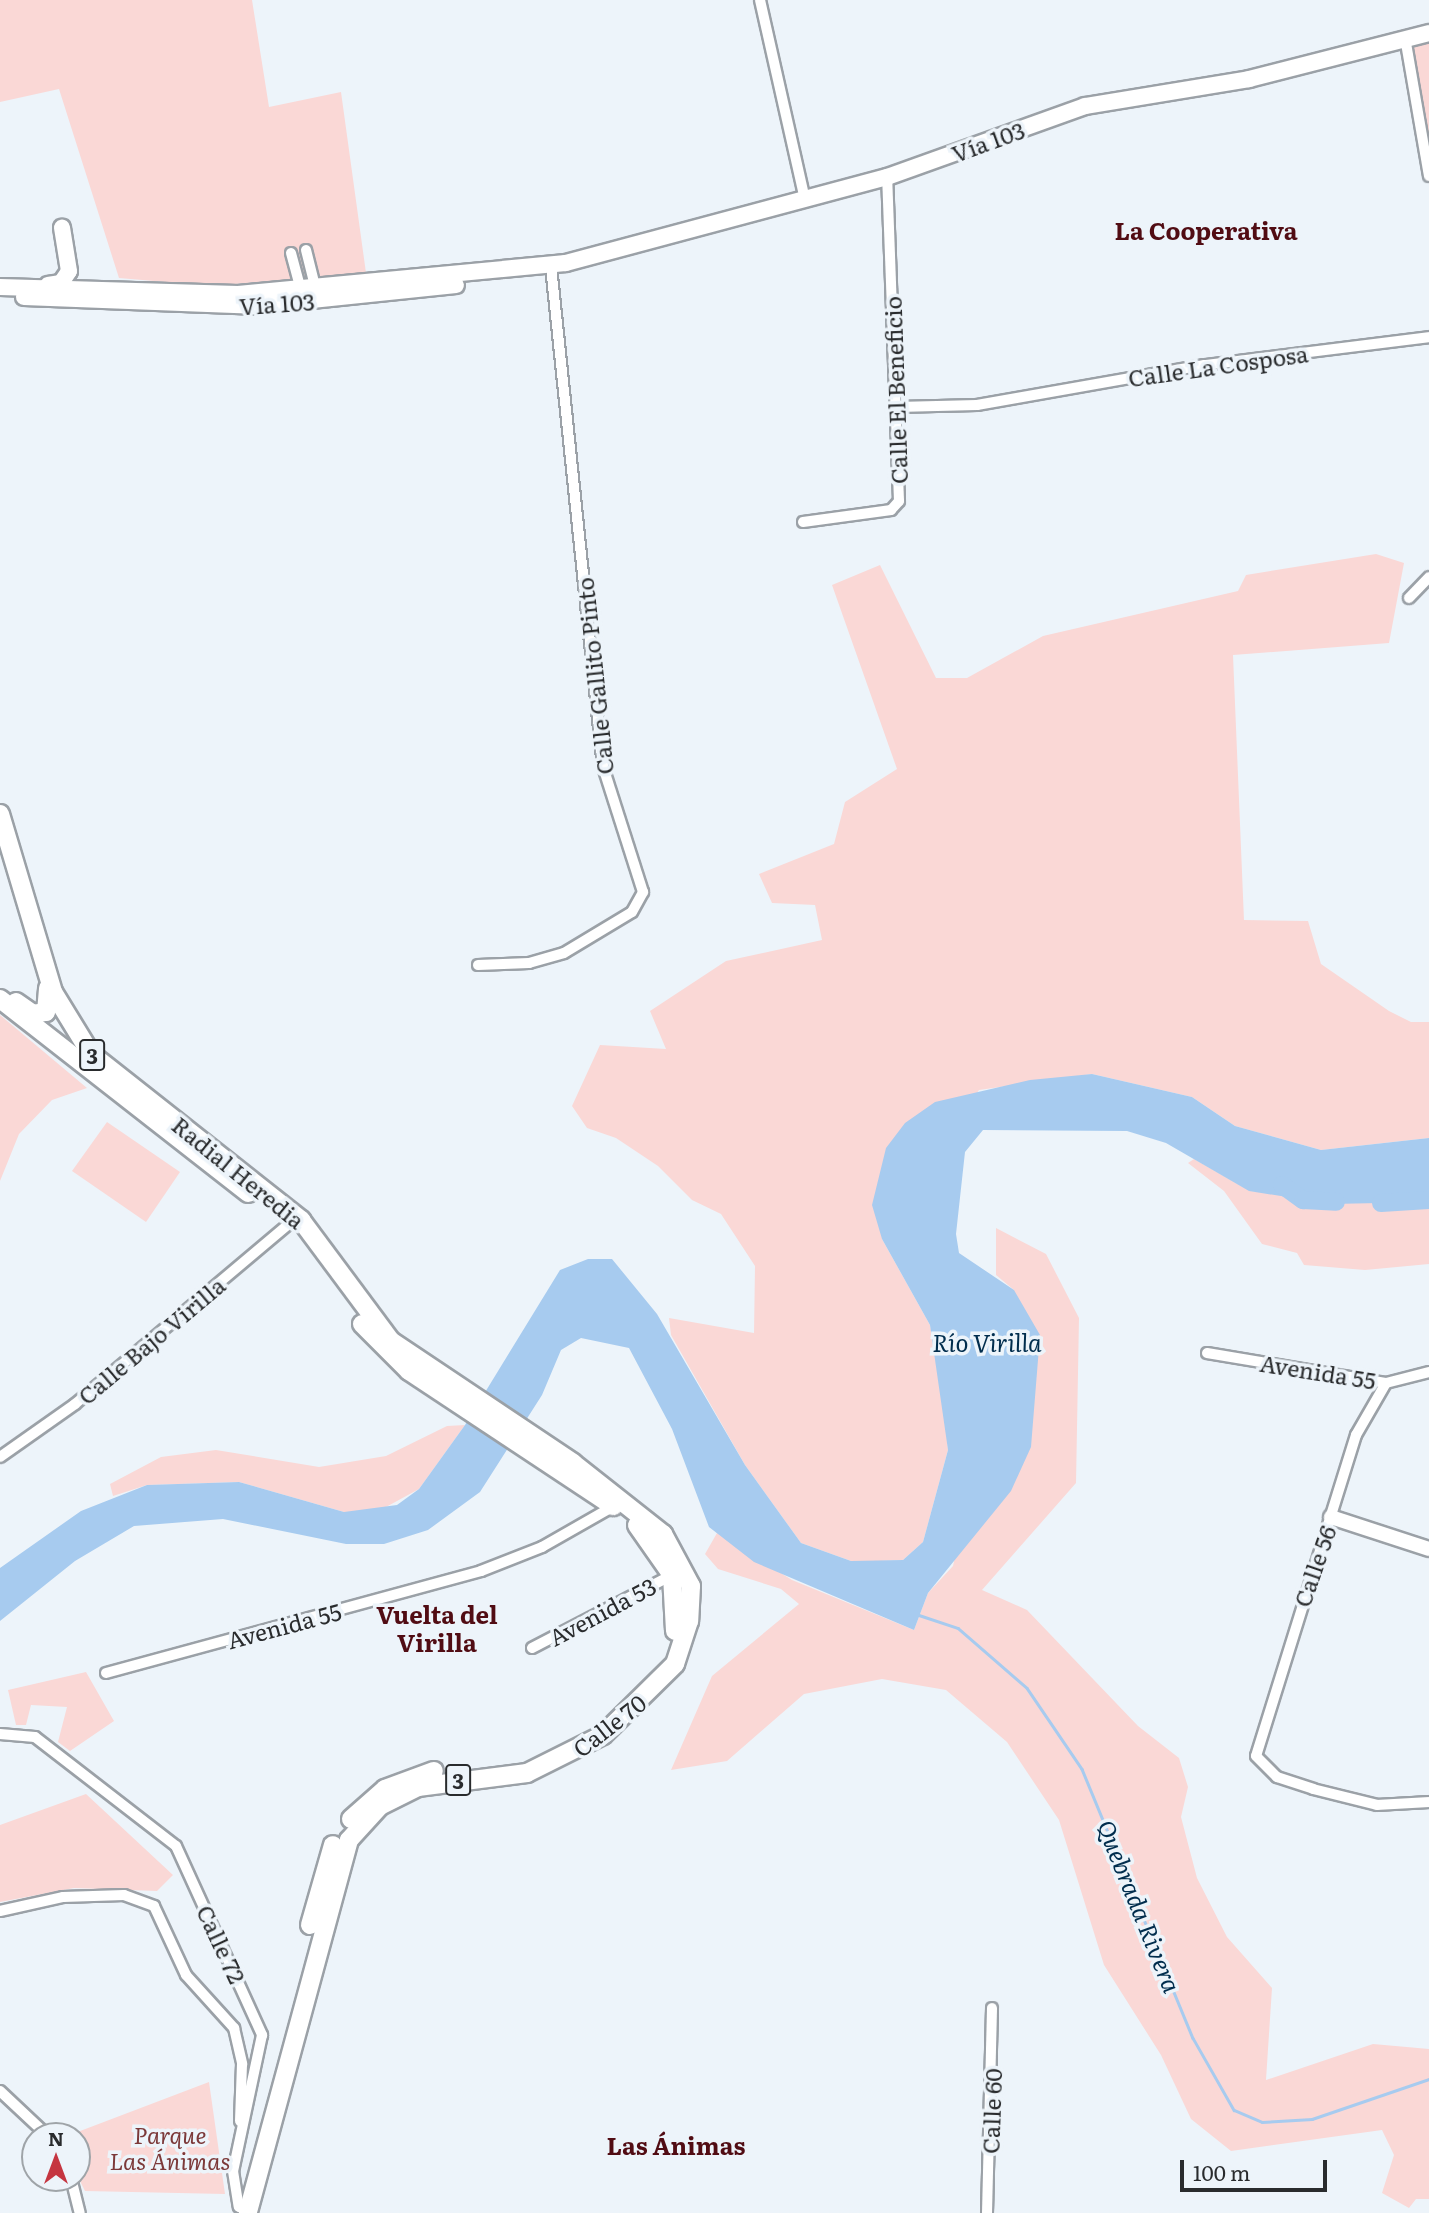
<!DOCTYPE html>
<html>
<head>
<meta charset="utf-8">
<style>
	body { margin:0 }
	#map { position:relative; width:1429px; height:2213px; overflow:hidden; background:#edf4fa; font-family:Literata,serif }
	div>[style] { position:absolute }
	.green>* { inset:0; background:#fad8d6 }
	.water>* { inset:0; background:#a7cbef }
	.stream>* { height:2.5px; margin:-1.25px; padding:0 1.25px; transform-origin:1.25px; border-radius:1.25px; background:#a7cbef }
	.river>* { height:18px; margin:-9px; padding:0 9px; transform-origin:9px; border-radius:9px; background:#a7cbef }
	.roads { filter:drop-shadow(2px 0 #9ba1a7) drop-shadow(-2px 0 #9ba1a7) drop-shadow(0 2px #9ba1a7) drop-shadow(0 -2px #9ba1a7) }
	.minor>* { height:10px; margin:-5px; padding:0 5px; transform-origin:5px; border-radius:5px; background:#fff }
	.tertiary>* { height:14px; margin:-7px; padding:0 7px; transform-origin:7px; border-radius:7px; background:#fff }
	.secondary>* { height:16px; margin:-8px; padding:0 8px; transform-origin:8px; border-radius:8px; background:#fff }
	.primary>* { height:18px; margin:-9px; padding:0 9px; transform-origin:9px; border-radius:9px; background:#fff }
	span { translate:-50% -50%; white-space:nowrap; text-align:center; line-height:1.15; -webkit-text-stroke:7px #edf4fa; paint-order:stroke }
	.shield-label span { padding:2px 5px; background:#edf4fa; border:2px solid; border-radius:5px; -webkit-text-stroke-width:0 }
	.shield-label { font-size:21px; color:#292b2d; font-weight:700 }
	.street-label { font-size:23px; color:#292b2d }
	.park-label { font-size:23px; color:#7c3939; font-style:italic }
	.neighbourhood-label { font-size:24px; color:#510c13; font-weight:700 }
	.water-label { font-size:24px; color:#012d4d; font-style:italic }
	.north { position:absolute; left:21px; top:2122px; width:70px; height:70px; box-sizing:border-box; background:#edf4fa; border:2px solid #9fa4a8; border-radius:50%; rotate:0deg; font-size:19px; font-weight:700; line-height:28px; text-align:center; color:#292b2d }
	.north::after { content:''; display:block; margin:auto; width:24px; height:32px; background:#c53540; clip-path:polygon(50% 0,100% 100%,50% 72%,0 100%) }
	.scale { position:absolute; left:1180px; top:2160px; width:147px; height:32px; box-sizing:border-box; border:4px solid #292b2d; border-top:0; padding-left:9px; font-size:21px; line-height:24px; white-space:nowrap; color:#292b2d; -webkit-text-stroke:5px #edf4fa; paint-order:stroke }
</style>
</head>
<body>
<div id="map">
	<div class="green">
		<div style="clip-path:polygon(0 0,252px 0,269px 107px,341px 92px,366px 273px,212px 286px,119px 278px,59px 89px,0 102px)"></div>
		<div style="clip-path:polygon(1429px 39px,1429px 147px,1412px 47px)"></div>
		<div style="clip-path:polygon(1376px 554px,1404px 563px,1389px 643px,1233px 655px,1244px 920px,1308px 921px,1321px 964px,1389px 1011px,1411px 1022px,1429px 1022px,1429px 1138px,1321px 1150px,1235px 1126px,1192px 1097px,1092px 1074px,979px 1090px,882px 1239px,930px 1325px,942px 1380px,948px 1450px,923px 1542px,903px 1560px,881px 1561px,851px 1561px,801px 1543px,745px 1465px,671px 1335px,669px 1318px,754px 1333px,755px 1266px,721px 1214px,692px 1200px,658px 1166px,616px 1138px,587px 1128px,572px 1106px,600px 1045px,666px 1049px,650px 1011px,726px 961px,822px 940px,815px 905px,772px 903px,759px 874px,834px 844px,845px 802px,897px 769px,832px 585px,880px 565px,936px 678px,967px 678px,1043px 636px,1238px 591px,1246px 575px)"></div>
		<div style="clip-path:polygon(0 1015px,87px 1088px,52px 1100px,19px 1134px,0 1181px)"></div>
		<div style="clip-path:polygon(107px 1122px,180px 1172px,146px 1222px,72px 1171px)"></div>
		<div style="clip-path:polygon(1194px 1159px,1250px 1191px,1429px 1202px,1429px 1264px,1365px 1270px,1304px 1265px,1297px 1253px,1262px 1244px,1224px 1191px,1188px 1163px)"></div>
		<div style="clip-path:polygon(996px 1228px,1046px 1254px,1079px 1318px,1076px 1483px,982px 1590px,1027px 1610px,1138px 1726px,1179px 1758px,1188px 1787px,1181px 1817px,1197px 1878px,1227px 1937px,1272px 1988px,1266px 2080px,1373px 2044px,1429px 2049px,1429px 2199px,1416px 2199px,1409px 2208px,1382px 2193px,1394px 2155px,1382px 2130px,1231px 2151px,1191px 2119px,1161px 2055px,1104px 1965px,1059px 1820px,1007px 1742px,946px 1690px,882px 1679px,804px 1694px,727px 1761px,671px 1770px,712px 1676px,799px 1604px,781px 1589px,718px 1569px,705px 1554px,717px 1533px,792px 1580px,914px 1630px,928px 1593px,953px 1566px,1014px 1290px,996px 1275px)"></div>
		<div style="clip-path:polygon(465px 1425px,419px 1489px,375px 1513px,344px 1512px,239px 1482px,147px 1485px,113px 1496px,110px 1484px,161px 1457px,216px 1450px,319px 1467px,386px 1456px,447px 1426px)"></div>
		<div style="clip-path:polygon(86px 1672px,114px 1721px,70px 1751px,58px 1742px,67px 1707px,31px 1705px,26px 1725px,16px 1725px,8px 1690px)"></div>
		<div style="clip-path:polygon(86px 1794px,173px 1875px,157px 1891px,74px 1888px,0 1902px,0 1825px)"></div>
		<div style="clip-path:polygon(209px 2082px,225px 2194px,85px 2191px,77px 2175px,77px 2136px,67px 2136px)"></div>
	</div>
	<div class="water">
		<div style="clip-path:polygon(1092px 1074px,1192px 1097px,1235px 1126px,1321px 1150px,1429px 1138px,1429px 1202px,1331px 1204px,1249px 1191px,1166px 1143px,1127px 1131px,983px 1130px,965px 1152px,956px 1234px,959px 1253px,1014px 1290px,1040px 1335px,1031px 1447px,1011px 1491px,928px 1593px,914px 1630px,754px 1562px,709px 1527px,672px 1429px,629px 1348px,581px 1338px,561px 1350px,542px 1395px,480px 1492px,428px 1530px,384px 1544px,346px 1544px,223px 1519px,134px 1526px,75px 1561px,0 1621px,0 1568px,81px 1511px,147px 1485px,239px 1482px,344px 1512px,397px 1505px,419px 1489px,465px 1425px,560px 1270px,588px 1259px,612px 1259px,657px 1314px,745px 1465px,801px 1543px,851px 1561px,903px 1560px,923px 1542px,948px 1450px,930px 1325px,882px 1239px,872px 1205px,886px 1148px,905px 1123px,935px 1102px,1030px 1080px)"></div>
	</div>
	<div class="stream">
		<div style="left:919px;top:1615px;width:41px;rotate:18.4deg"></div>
		<div style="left:958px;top:1628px;width:91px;rotate:41deg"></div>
		<div style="left:1027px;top:1688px;width:98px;rotate:55.8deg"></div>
		<div style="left:1082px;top:1769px;width:291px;rotate:67.6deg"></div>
		<div style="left:1193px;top:2038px;width:83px;rotate:60.3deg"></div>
		<div style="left:1234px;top:2110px;width:30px;rotate:23deg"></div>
		<div style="left:1262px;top:2122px;width:50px;rotate:-3.4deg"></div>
		<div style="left:1312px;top:2119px;width:124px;rotate:-18.9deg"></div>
	</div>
	<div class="river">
		<div style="left:1282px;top:1185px;width:26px;rotate:36deg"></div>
		<div style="left:1303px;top:1200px;width:33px;rotate:3deg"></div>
		<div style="left:1381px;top:1203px;width:48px;rotate:-3.6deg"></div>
	</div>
	<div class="roads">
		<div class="minor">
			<div style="left:760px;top:0;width:205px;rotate:77.3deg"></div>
			<div style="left:1406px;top:43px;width:135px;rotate:80.2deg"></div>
			<div style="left:306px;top:250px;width:37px;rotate:76deg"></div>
			<div style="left:291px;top:253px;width:35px;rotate:75deg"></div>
			<div style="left:897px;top:407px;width:80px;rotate:-1.4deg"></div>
			<div style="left:977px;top:405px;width:231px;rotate:-10deg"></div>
			<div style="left:1205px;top:365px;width:226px;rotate:-7.1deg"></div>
			<div style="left:803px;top:522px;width:89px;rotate:-7.8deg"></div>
			<div style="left:891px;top:510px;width:12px;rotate:-48deg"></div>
			<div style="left:899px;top:501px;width:324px;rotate:-92.1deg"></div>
			<div style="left:1409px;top:598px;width:29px;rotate:-46deg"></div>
			<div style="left:478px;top:965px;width:51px;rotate:-2.2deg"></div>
			<div style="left:529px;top:963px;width:36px;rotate:-16deg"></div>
			<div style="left:564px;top:953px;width:79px;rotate:-31.1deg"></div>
			<div style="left:632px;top:912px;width:23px;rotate:-61deg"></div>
			<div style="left:643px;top:892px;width:131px;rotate:-107.7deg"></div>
			<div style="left:603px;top:767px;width:504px;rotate:-95.93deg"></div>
			<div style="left:1207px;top:1353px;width:181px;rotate:9.5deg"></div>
			<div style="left:1386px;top:1383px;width:44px;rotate:-14.3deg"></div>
			<div style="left:1386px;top:1383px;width:60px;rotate:120deg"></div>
			<div style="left:1356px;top:1435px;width:336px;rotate:107.3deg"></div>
			<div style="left:1256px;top:1756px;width:30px;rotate:45deg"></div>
			<div style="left:1277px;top:1777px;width:38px;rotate:18deg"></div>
			<div style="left:1313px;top:1789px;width:66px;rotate:14deg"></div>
			<div style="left:1377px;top:1805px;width:52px;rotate:-3.3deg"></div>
			<div style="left:0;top:1457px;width:92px;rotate:-35.2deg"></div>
			<div style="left:75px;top:1404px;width:290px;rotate:-40.1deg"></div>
			<div style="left:532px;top:1648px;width:158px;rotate:-27.5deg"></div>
			<div style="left:106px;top:1673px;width:389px;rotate:-15.2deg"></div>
			<div style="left:481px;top:1571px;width:66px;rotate:-21.5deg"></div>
			<div style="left:542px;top:1547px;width:83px;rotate:-29.7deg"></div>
			<div style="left:0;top:1734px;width:35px;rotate:5deg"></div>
			<div style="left:35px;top:1737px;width:178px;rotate:37.7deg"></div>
			<div style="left:176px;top:1846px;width:208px;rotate:65.5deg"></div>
			<div style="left:262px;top:2035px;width:139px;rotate:102deg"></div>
			<div style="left:233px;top:2171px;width:36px;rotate:81deg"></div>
			<div style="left:239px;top:2207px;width:10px;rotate:17deg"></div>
			<div style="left:0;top:1911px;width:65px;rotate:-12.5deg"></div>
			<div style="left:63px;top:1897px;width:61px;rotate:-1.9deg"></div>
			<div style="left:124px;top:1895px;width:32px;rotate:20deg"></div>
			<div style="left:154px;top:1906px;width:76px;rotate:65.1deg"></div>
			<div style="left:186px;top:1975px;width:72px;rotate:47.8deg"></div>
			<div style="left:234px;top:2028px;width:37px;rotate:77deg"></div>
			<div style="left:242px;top:2064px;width:57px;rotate:92deg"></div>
			<div style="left:0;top:2091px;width:66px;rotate:43.2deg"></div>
			<div style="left:71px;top:2178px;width:36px;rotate:76deg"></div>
			<div style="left:987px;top:2213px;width:205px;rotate:-88.6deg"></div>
		</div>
		<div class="tertiary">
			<div style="left:1331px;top:1517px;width:103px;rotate:18.1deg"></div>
		</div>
		<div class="secondary">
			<div style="left:48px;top:285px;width:13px;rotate:-9deg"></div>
			<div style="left:61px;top:283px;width:14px;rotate:-56deg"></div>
			<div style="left:69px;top:271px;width:44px;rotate:-99.2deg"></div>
			<div style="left:0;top:287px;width:238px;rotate:1.7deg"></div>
			<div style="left:238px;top:294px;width:329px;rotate:-5.4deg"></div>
			<div style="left:566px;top:263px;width:332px;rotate:-15deg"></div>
			<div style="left:887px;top:177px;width:210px;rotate:-19.7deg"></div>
			<div style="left:1085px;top:106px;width:166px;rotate:-9.3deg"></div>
			<div style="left:1249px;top:79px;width:186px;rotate:-14.3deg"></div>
			<div style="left:24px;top:297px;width:230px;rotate:2.2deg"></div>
			<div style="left:254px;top:306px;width:203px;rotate:-5.9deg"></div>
		</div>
		<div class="primary">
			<div style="left:0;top:814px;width:186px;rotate:73.4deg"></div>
			<div style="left:53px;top:992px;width:73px;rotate:58.5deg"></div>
			<div style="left:91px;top:1054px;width:268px;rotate:38.3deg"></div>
			<div style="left:301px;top:1220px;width:151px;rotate:53.4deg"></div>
			<div style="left:391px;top:1341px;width:219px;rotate:33.8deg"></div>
			<div style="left:573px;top:1463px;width:115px;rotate:38.3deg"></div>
			<div style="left:663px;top:1534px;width:59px;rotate:61.7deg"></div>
			<div style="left:691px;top:1586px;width:35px;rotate:93deg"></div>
			<div style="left:689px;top:1621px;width:45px;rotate:108deg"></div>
			<div style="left:675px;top:1664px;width:101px;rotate:135.4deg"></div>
			<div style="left:603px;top:1735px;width:85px;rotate:153.4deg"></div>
			<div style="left:527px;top:1773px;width:110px;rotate:172.7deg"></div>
			<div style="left:418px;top:1787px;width:42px;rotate:153.4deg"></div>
			<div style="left:380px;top:1806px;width:46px;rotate:132.4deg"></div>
			<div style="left:349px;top:1840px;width:386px;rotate:105.2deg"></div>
			<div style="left:0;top:999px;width:315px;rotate:38deg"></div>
			<div style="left:16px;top:1002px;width:21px;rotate:35deg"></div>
			<div style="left:33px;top:1014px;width:13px;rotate:-9deg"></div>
			<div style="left:46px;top:1012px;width:24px;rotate:-85deg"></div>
			<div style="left:362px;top:1324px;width:66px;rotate:45deg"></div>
			<div style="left:409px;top:1371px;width:245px;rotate:33.5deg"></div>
			<div style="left:637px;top:1525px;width:61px;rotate:55deg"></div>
			<div style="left:672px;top:1575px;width:56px;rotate:86.9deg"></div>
			<div style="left:351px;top:1819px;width:45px;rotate:-41.4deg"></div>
			<div style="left:385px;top:1789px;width:52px;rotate:-20.2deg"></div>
			<div style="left:310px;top:1925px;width:83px;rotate:-74deg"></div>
		</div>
	</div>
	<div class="shield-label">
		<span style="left:92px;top:1055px">3</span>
		<span style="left:458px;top:1780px">3</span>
	</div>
	<div class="street-label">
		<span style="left:988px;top:141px;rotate:-20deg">Vía 103</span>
		<span style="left:277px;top:303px;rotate:-4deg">Vía 103</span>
		<span style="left:1218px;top:365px;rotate:-8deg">Calle La Cosposa</span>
		<span style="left:895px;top:390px;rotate:-92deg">Calle El Beneficio</span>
		<span style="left:594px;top:676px;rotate:-96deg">Calle Gallito Pinto</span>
		<span style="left:239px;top:1172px;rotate:39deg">Radial Heredia</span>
		<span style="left:151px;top:1340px;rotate:-40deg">Calle Bajo Virilla</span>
		<span style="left:1318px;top:1371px;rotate:9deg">Avenida 55</span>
		<span style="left:1314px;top:1566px;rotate:-71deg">Calle 56</span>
		<span style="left:602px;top:1611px;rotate:-28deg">Avenida 53</span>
		<span style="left:284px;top:1625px;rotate:-15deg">Avenida 55</span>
		<span style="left:609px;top:1725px;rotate:-38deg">Calle 70</span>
		<span style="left:222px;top:1944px;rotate:65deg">Calle 72</span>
		<span style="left:991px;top:2111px;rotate:-88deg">Calle 60</span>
	</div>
	<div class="park-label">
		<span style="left:170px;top:2147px">Parque<br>Las Ánimas</span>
	</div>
	<div class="neighbourhood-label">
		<span style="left:1206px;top:230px">La Cooperativa</span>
		<span style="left:437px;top:1628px">Vuelta del<br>Virilla</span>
		<span style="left:676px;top:2145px">Las Ánimas</span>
	</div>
	<div class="water-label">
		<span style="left:987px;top:1342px">Río Virilla</span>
		<span style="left:1140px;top:1906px;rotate:68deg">Quebrada Rivera</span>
	</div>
	<div class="north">N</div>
	<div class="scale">100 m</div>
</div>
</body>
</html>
